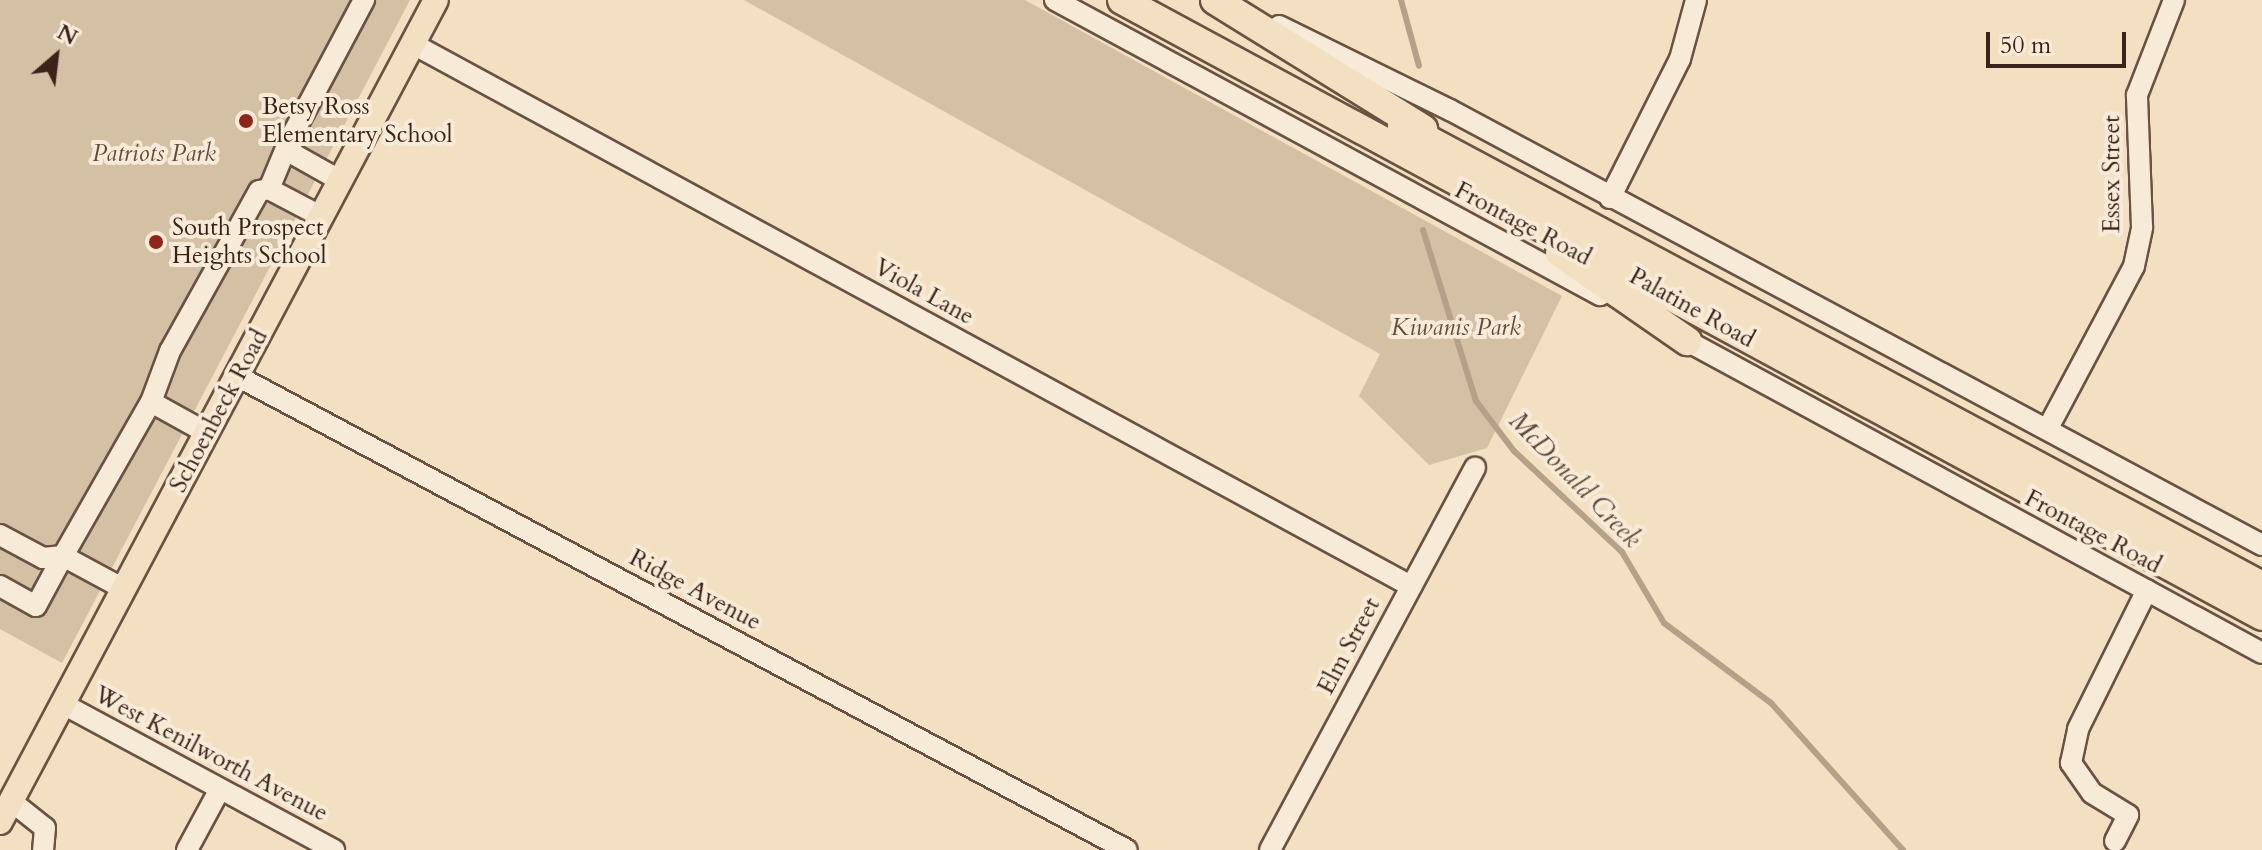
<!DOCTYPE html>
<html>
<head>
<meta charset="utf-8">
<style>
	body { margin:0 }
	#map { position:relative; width:2262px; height:850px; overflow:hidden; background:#f3e0c2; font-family:Cardo,serif }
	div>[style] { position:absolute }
	.green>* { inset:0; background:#d4c0a5 }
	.stream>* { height:6px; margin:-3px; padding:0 3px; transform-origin:3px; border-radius:3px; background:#b5a089 }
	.roads { filter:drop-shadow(2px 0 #6a5243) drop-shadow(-2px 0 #6a5243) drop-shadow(0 2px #6a5243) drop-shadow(0 -2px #6a5243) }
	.minor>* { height:20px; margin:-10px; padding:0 10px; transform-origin:10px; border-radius:10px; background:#f7ebd7 }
	.major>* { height:24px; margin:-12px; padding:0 12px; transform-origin:12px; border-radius:12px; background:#f3e0c2 }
	.highway>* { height:28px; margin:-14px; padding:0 14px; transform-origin:14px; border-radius:14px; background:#f3e0c2 }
	.dots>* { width:22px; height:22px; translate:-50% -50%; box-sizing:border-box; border:4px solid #f7ebd7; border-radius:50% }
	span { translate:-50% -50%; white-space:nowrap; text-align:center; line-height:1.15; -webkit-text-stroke:8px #f7ebd7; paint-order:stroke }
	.poi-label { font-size:24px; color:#3c2319 }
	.left { translate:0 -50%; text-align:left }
	.park-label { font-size:24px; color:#624a3c; font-style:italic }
	.street-label { font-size:24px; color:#3c2319 }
	.water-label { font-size:26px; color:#60483b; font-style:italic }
	.north { position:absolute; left:16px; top:16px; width:80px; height:80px; -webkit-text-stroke:6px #f7ebd7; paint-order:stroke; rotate:28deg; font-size:22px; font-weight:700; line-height:32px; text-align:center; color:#3c2319 }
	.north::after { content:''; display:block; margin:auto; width:28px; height:36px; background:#3c2319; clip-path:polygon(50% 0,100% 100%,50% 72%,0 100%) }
	.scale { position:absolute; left:1986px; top:32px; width:140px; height:36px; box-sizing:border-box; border:4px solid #3c2319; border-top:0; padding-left:10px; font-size:24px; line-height:28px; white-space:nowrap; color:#3c2319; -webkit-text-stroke:6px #f7ebd7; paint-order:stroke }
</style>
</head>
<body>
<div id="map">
	<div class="green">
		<div style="clip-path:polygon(0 0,410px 0,62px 663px,0 629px)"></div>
		<div style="clip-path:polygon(744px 0,1025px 0,1562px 296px,1487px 448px,1429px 465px,1359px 396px,1380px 354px)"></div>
	</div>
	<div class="stream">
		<div style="left:1401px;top:0;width:68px;rotate:74.7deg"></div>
		<div style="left:1423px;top:230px;width:179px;rotate:72.8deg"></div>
		<div style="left:1476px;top:401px;width:63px;rotate:52.8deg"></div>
		<div style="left:1514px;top:451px;width:148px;rotate:43.1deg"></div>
		<div style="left:1622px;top:552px;width:82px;rotate:59.4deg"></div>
		<div style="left:1664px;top:623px;width:134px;rotate:36.8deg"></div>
		<div style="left:1771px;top:703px;width:198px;rotate:48.1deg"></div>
	</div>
	<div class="roads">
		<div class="minor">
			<div style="left:1055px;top:0;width:620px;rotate:28.43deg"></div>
			<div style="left:1279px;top:26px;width:191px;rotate:26.2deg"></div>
			<div style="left:1450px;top:110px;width:921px;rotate:28.18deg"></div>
			<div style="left:413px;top:44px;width:1136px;rotate:28.51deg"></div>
			<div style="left:341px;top:181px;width:55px;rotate:-150.6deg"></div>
			<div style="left:293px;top:154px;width:14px;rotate:-107deg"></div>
			<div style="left:289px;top:141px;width:160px;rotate:-62deg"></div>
			<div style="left:269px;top:189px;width:52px;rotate:-67.4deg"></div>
			<div style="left:1610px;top:198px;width:156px;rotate:-63.3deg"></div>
			<div style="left:1680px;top:59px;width:61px;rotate:-74.8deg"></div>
			<div style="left:1678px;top:336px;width:664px;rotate:28.49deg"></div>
			<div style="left:237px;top:376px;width:1008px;rotate:28.04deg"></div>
			<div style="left:2048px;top:428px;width:183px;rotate:-62deg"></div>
			<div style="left:2134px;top:266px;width:40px;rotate:-78deg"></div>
			<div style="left:2142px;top:227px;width:132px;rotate:-92.2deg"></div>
			<div style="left:2137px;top:95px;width:102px;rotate:-68.7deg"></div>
			<div style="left:207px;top:433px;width:64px;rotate:-151deg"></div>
			<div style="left:151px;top:402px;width:54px;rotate:-69.6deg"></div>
			<div style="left:170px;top:351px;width:183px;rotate:-60.9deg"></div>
			<div style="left:259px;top:191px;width:10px;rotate:-11deg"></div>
			<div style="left:269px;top:189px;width:60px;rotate:27.8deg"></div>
			<div style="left:0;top:535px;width:49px;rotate:28.1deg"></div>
			<div style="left:43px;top:558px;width:20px;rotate:-6deg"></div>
			<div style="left:0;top:586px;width:41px;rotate:29.1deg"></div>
			<div style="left:36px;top:606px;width:57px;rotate:-61.6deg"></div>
			<div style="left:124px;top:589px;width:69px;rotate:-151.6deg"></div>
			<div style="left:63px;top:556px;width:177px;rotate:-60.3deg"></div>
			<div style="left:63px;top:704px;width:308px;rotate:28.3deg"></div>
			<div style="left:11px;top:801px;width:43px;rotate:38.5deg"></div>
			<div style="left:45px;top:828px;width:22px;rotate:95deg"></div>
			<div style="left:2115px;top:841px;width:29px;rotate:-63deg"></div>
			<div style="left:2128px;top:815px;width:42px;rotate:-148.6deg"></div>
			<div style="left:2092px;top:793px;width:37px;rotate:-125deg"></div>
			<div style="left:2071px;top:763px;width:35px;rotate:-78deg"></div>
			<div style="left:2078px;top:729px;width:155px;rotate:-63.6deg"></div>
			<div style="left:187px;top:850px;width:69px;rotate:-61.6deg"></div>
			<div style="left:1270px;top:850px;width:434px;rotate:-61.8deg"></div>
		</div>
		<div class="major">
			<div style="left:0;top:822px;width:930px;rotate:-62.06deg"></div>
		</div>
		<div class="highway">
			<div style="left:1122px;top:0;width:1296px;rotate:28.38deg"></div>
			<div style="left:1215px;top:0;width:245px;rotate:31.8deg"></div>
			<div style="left:1402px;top:126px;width:975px;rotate:28.14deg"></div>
			<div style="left:1560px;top:253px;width:155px;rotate:34.7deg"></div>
		</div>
	</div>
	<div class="dots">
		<div style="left:246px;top:121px;background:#8f2418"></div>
		<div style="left:156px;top:242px;background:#8f2418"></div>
	</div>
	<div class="poi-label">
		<span class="left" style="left:262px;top:121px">Betsy Ross<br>Elementary School</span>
		<span class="left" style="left:172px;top:242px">South Prospect<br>Heights School</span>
	</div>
	<div class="park-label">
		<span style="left:154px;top:154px">Patriots Park</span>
		<span style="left:1456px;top:328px">Kiwanis Park</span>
	</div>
	<div class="street-label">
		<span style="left:2112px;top:174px;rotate:-90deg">Essex Street</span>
		<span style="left:1523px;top:224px;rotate:28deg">Frontage Road</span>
		<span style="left:924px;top:292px;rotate:29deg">Viola Lane</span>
		<span style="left:1692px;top:308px;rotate:29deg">Palatine Road</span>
		<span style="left:219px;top:411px;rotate:-62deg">Schoenbeck Road</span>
		<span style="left:2093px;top:532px;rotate:28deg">Frontage Road</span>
		<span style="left:695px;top:590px;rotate:28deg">Ridge Avenue</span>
		<span style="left:1349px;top:646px;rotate:-62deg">Elm Street</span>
		<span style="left:211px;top:754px;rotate:28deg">West Kenilworth Avenue</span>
	</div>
	<div class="water-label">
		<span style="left:1575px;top:480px;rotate:46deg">McDonald Creek</span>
	</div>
	<div class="north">N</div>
	<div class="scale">50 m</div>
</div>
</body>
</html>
